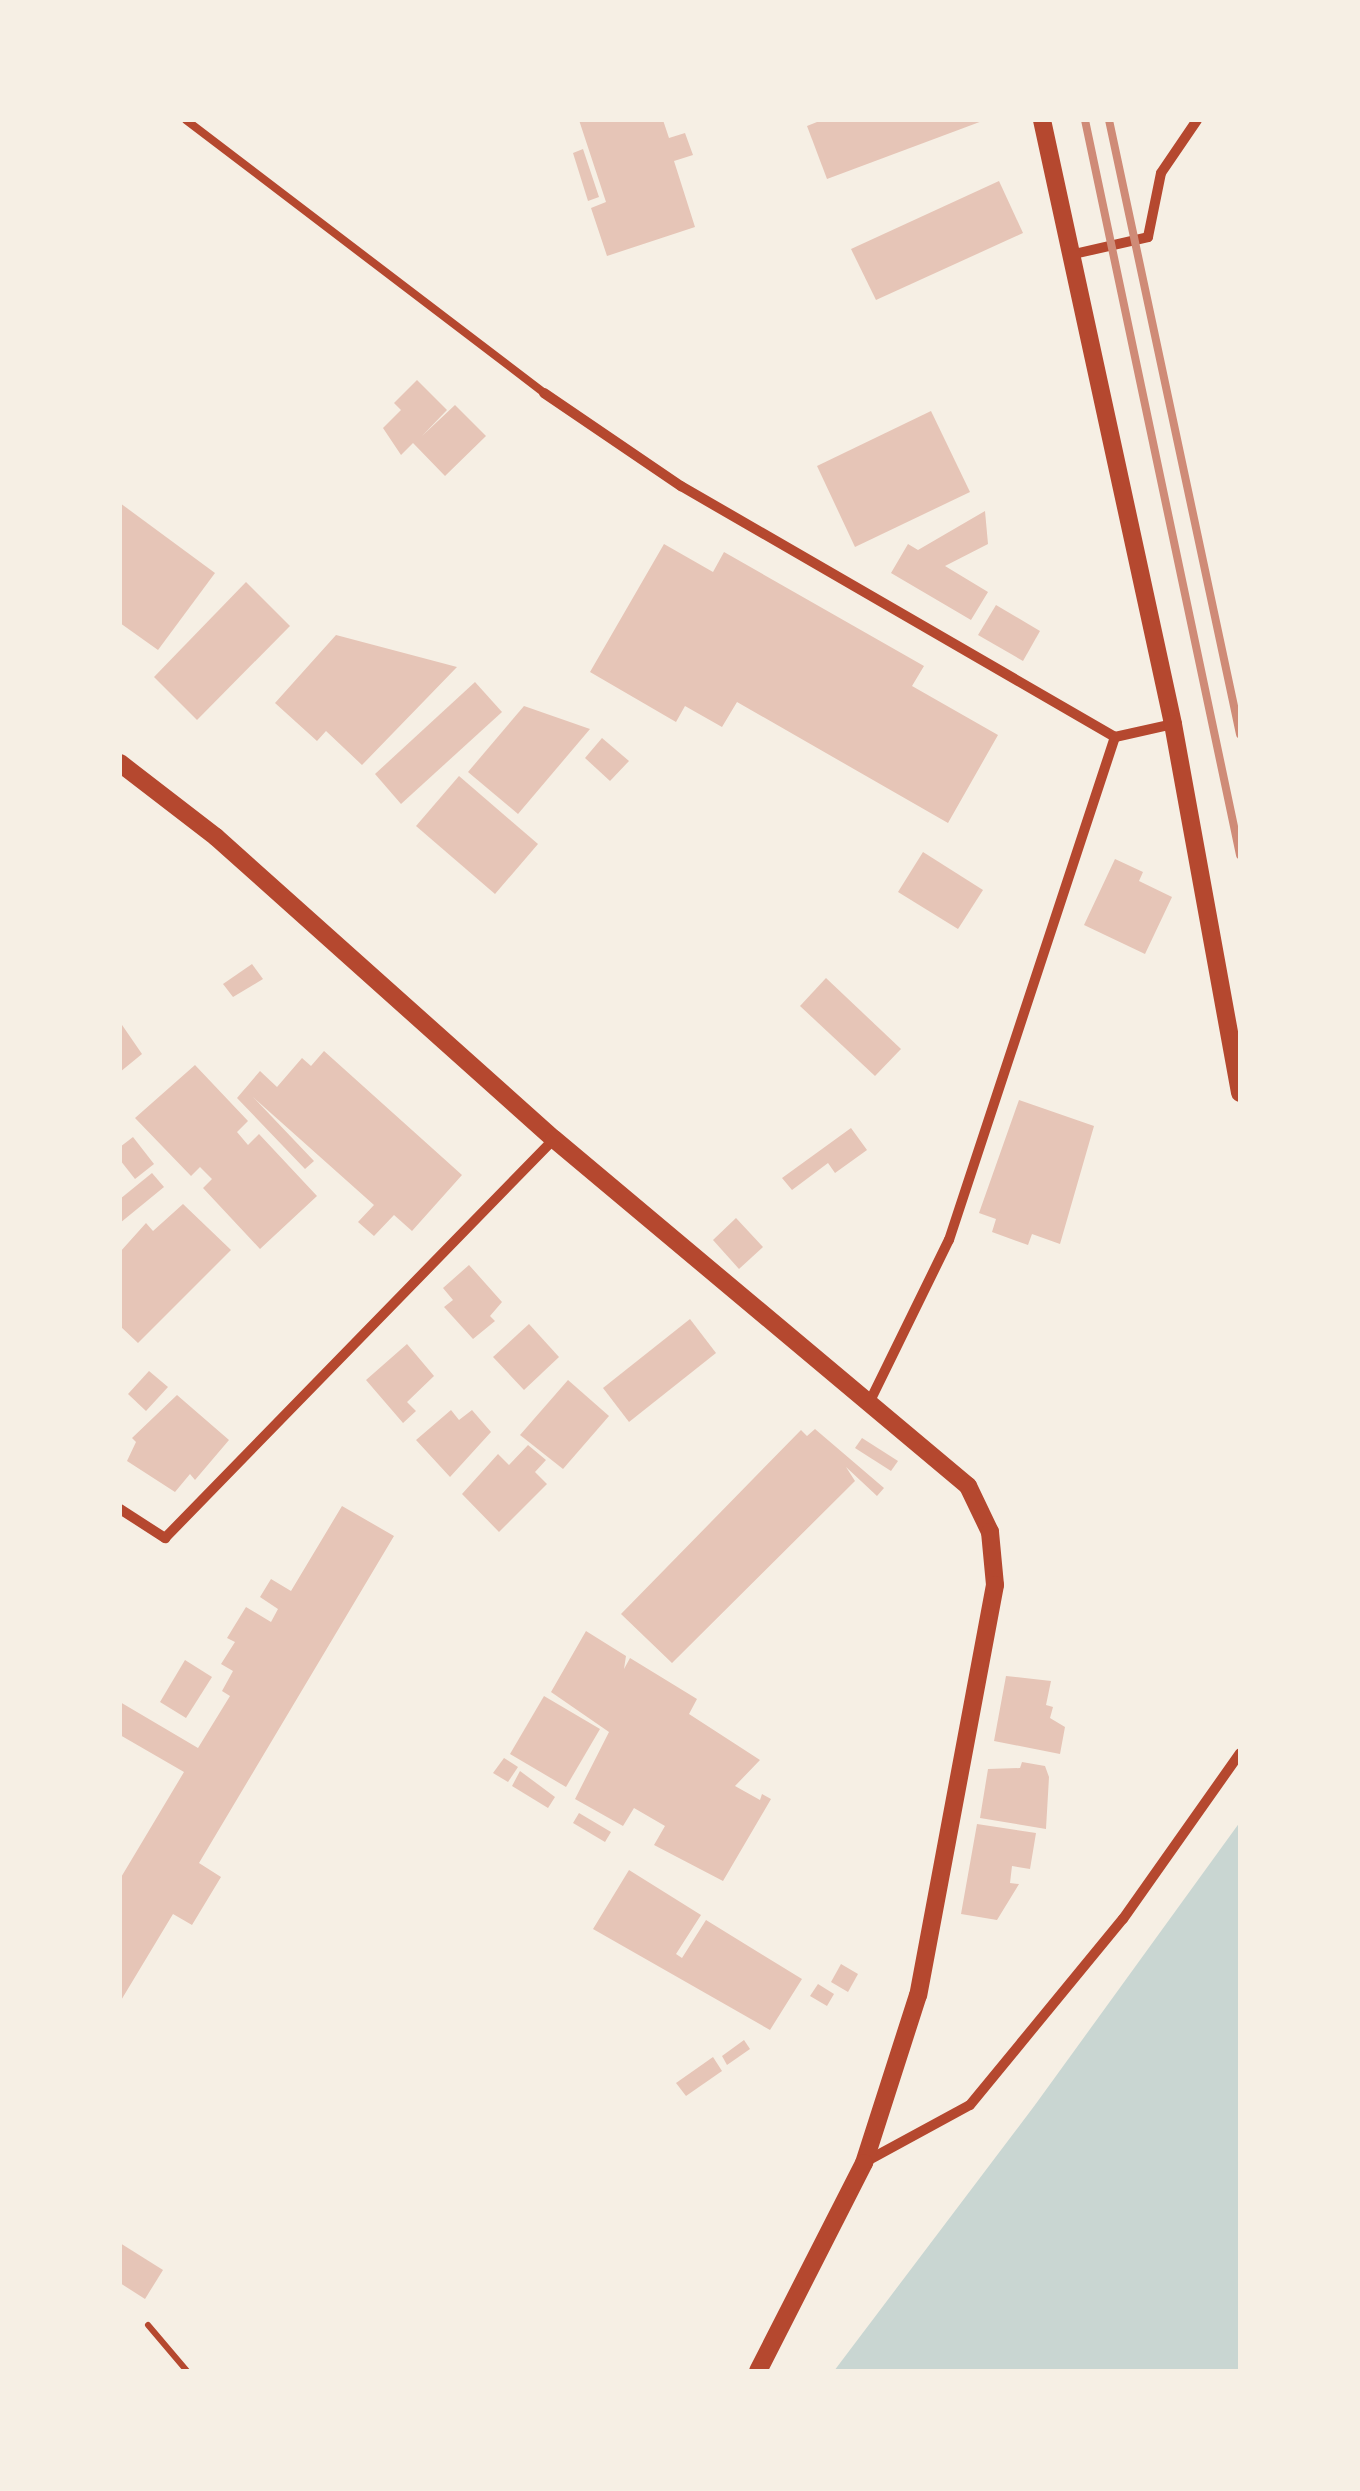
<!DOCTYPE html>
<html>
<head>
<meta charset="utf-8">
<style>
	body { margin:0 }
	#map { position:relative; width:1360px; height:2491px; overflow:hidden; background:#f6efe4; font-family:"PT Sans Narrow",sans-serif }
	div>[style] { position:absolute }
	.water>* { inset:0; background:#c9d6d2 }
	.building>* { inset:0; background:#e6c5b7 }
	.path>* { height:6px; margin:-3px; padding:0 3px; transform-origin:3px; border-radius:3px; background:#b5482f }
	.service>* { height:8px; margin:-4px; padding:0 4px; transform-origin:4px; border-radius:4px; background:#b5482f }
	.minor>* { height:10px; margin:-5px; padding:0 5px; transform-origin:5px; border-radius:5px; background:#b5482f }
	.tertiary>* { height:18px; margin:-9px; padding:0 9px; transform-origin:9px; border-radius:9px; background:#b5482f }
	.rail>* { height:8px; margin:-4px; padding:0 4px; transform-origin:4px; border-radius:4px; background:#cf8b77 }
	span { translate:-50% -50%; white-space:nowrap; text-align:center; line-height:1.15; -webkit-text-stroke:10px #f6efe4; paint-order:stroke }
	.frame { position:absolute; inset:0; border:122px solid #f6efe4; pointer-events:none }
</style>
</head>
<body>
<div id="map">
	<div class="water">
		<div style="clip-path:polygon(1240px 1822px,1240px 2371px,834px 2371px,1035px 2105px)"></div>
	</div>
	<div class="building">
		<div style="clip-path:polygon(579px 120px,663px 120px,669px 138px,685px 133px,693px 155px,674px 161px,695px 227px,607px 256px,591px 208px,606px 202px)"></div>
		<div style="clip-path:polygon(822px 120px,985px 120px,827px 179px,807px 126px)"></div>
		<div style="clip-path:polygon(583px 149px,599px 197px,588px 201px,573px 153px)"></div>
		<div style="clip-path:polygon(999px 181px,1023px 233px,876px 300px,851px 249px)"></div>
		<div style="clip-path:polygon(417px 380px,447px 410px,422px 436px,455px 405px,486px 436px,445px 476px,413px 443px,401px 455px,383px 428px,401px 410px,394px 403px)"></div>
		<div style="clip-path:polygon(931px 411px,970px 492px,855px 547px,817px 466px)"></div>
		<div style="clip-path:polygon(120px 503px,215px 573px,158px 650px,120px 623px)"></div>
		<div style="clip-path:polygon(985px 511px,988px 544px,945px 566px,988px 592px,971px 620px,891px 573px,908px 544px,918px 550px)"></div>
		<div style="clip-path:polygon(664px 544px,713px 572px,724px 552px,924px 666px,912px 686px,998px 735px,948px 823px,737px 702px,722px 727px,685px 706px,676px 722px,590px 672px)"></div>
		<div style="clip-path:polygon(246px 582px,290px 626px,197px 720px,154px 677px)"></div>
		<div style="clip-path:polygon(996px 605px,1040px 631px,1023px 661px,978px 635px)"></div>
		<div style="clip-path:polygon(336px 635px,457px 667px,362px 765px,326px 731px,317px 741px,275px 703px)"></div>
		<div style="clip-path:polygon(475px 682px,502px 712px,401px 804px,375px 774px)"></div>
		<div style="clip-path:polygon(524px 706px,590px 729px,518px 814px,468px 772px)"></div>
		<div style="clip-path:polygon(602px 738px,629px 761px,610px 781px,585px 758px)"></div>
		<div style="clip-path:polygon(459px 776px,538px 844px,495px 894px,416px 826px)"></div>
		<div style="clip-path:polygon(923px 852px,983px 890px,958px 929px,898px 892px)"></div>
		<div style="clip-path:polygon(1115px 859px,1143px 872px,1139px 881px,1172px 897px,1145px 954px,1084px 925px)"></div>
		<div style="clip-path:polygon(252px 964px,263px 979px,233px 997px,223px 984px)"></div>
		<div style="clip-path:polygon(826px 978px,901px 1049px,875px 1076px,800px 1006px)"></div>
		<div style="clip-path:polygon(120px 1022px,142px 1054px,120px 1072px)"></div>
		<div style="clip-path:polygon(324px 1051px,462px 1175px,412px 1231px,394px 1215px,374px 1236px,358px 1222px,374px 1205px,253px 1097px,314px 1161px,305px 1169px,237px 1098px,260px 1071px,277px 1087px,302px 1058px,311px 1066px)"></div>
		<div style="clip-path:polygon(195px 1065px,248px 1121px,237px 1132px,248px 1145px,259px 1134px,317px 1196px,260px 1249px,203px 1188px,212px 1179px,200px 1167px,191px 1176px,135px 1118px)"></div>
		<div style="clip-path:polygon(1019px 1100px,1094px 1126px,1060px 1244px,1032px 1234px,1028px 1245px,992px 1232px,996px 1219px,979px 1213px)"></div>
		<div style="clip-path:polygon(851px 1128px,867px 1150px,835px 1173px,828px 1163px,792px 1190px,782px 1178px)"></div>
		<div style="clip-path:polygon(133px 1137px,154px 1164px,135px 1179px,120px 1160px,120px 1147px)"></div>
		<div style="clip-path:polygon(152px 1173px,164px 1187px,120px 1223px,120px 1199px)"></div>
		<div style="clip-path:polygon(183px 1204px,231px 1250px,138px 1343px,120px 1326px,120px 1252px,146px 1223px,153px 1231px)"></div>
		<div style="clip-path:polygon(736px 1218px,763px 1247px,739px 1269px,713px 1240px)"></div>
		<div style="clip-path:polygon(469px 1265px,502px 1302px,490px 1316px,495px 1321px,473px 1339px,444px 1307px,453px 1300px,443px 1288px)"></div>
		<div style="clip-path:polygon(690px 1319px,716px 1353px,629px 1422px,603px 1388px)"></div>
		<div style="clip-path:polygon(529px 1324px,559px 1357px,524px 1390px,493px 1357px)"></div>
		<div style="clip-path:polygon(407px 1344px,434px 1376px,407px 1402px,416px 1411px,403px 1423px,366px 1380px)"></div>
		<div style="clip-path:polygon(149px 1371px,168px 1387px,146px 1411px,128px 1394px)"></div>
		<div style="clip-path:polygon(568px 1380px,609px 1416px,563px 1469px,520px 1435px)"></div>
		<div style="clip-path:polygon(177px 1395px,229px 1440px,195px 1480px,190px 1474px,175px 1492px,127px 1461px,136px 1442px,132px 1438px)"></div>
		<div style="clip-path:polygon(451px 1410px,459px 1420px,472px 1410px,491px 1432px,450px 1477px,416px 1440px)"></div>
		<div style="clip-path:polygon(815px 1429px,884px 1488px,877px 1496px,846px 1467px,855px 1481px,672px 1663px,621px 1614px,801px 1430px,807px 1436px)"></div>
		<div style="clip-path:polygon(862px 1438px,898px 1461px,891px 1471px,855px 1448px)"></div>
		<div style="clip-path:polygon(528px 1445px,546px 1460px,535px 1472px,547px 1484px,499px 1532px,462px 1494px,498px 1454px,509px 1465px)"></div>
		<div style="clip-path:polygon(342px 1506px,394px 1536px,199px 1863px,221px 1877px,192px 1925px,173px 1914px,120px 2002px,120px 1879px,184px 1772px,120px 1735px,120px 1702px,198px 1748px,230px 1696px,222px 1691px,233px 1671px,221px 1664px,235px 1642px,227px 1638px,246px 1607px,271px 1622px,278px 1609px,260px 1597px,271px 1579px,291px 1591px)"></div>
		<div style="clip-path:polygon(586px 1631px,626px 1656px,624px 1669px,630px 1658px,697px 1699px,689px 1714px,760px 1760px,735px 1786px,760px 1800px,762px 1794px,771px 1799px,723px 1881px,654px 1845px,665px 1826px,634px 1808px,623px 1826px,575px 1799px,609px 1732px,551px 1692px)"></div>
		<div style="clip-path:polygon(185px 1660px,212px 1677px,186px 1718px,160px 1702px)"></div>
		<div style="clip-path:polygon(1006px 1676px,1051px 1681px,1046px 1705px,1053px 1707px,1050px 1718px,1065px 1727px,1060px 1754px,994px 1741px)"></div>
		<div style="clip-path:polygon(544px 1696px,600px 1729px,566px 1787px,510px 1754px)"></div>
		<div style="clip-path:polygon(504px 1758px,518px 1767px,508px 1782px,493px 1773px)"></div>
		<div style="clip-path:polygon(1022px 1762px,1045px 1766px,1049px 1777px,1046px 1829px,980px 1818px,988px 1769px,1020px 1768px)"></div>
		<div style="clip-path:polygon(520px 1771px,555px 1797px,548px 1808px,512px 1786px)"></div>
		<div style="clip-path:polygon(579px 1813px,611px 1832px,605px 1842px,573px 1823px)"></div>
		<div style="clip-path:polygon(977px 1824px,1036px 1833px,1030px 1869px,1012px 1866px,1010px 1883px,1019px 1884px,997px 1920px,961px 1914px)"></div>
		<div style="clip-path:polygon(629px 1870px,701px 1915px,676px 1954px,682px 1958px,706px 1920px,802px 1979px,770px 2030px,593px 1929px)"></div>
		<div style="clip-path:polygon(841px 1964px,858px 1974px,848px 1992px,831px 1982px)"></div>
		<div style="clip-path:polygon(818px 1984px,834px 1994px,827px 2006px,810px 1996px)"></div>
		<div style="clip-path:polygon(744px 2040px,750px 2049px,727px 2065px,722px 2056px)"></div>
		<div style="clip-path:polygon(713px 2057px,722px 2071px,686px 2096px,676px 2083px)"></div>
		<div style="clip-path:polygon(120px 2243px,163px 2270px,145px 2299px,120px 2283px)"></div>
	</div>
	<div class="path">
		<div style="left:148px;top:2325px;width:60px;rotate:49.7deg"></div>
	</div>
	<div class="service">
		<div style="left:186px;top:120px;width:450px;rotate:37.3deg"></div>
	</div>
	<div class="minor">
		<div style="left:1074px;top:254px;width:76px;rotate:-12.9deg"></div>
		<div style="left:1148px;top:237px;width:65px;rotate:-78.5deg"></div>
		<div style="left:1161px;top:173px;width:64px;rotate:-55.8deg"></div>
		<div style="left:544px;top:393px;width:166px;rotate:34.2deg"></div>
		<div style="left:681px;top:486px;width:501px;rotate:30.04deg"></div>
		<div style="left:869px;top:1403px;width:182px;rotate:-63.9deg"></div>
		<div style="left:949px;top:1240px;width:530px;rotate:-71.74deg"></div>
		<div style="left:1115px;top:737px;width:59px;rotate:-12.6deg"></div>
		<div style="left:120px;top:1509px;width:54px;rotate:32.8deg"></div>
		<div style="left:165px;top:1538px;width:557px;rotate:-45.73deg"></div>
		<div style="left:865px;top:2162px;width:119px;rotate:-28.5deg"></div>
		<div style="left:970px;top:2105px;width:241px;rotate:-50.6deg"></div>
		<div style="left:1123px;top:1919px;width:203px;rotate:-54.8deg"></div>
	</div>
	<div class="tertiary">
		<div style="left:1042px;top:120px;width:618px;rotate:77.76deg"></div>
		<div style="left:1173px;top:724px;width:375px;rotate:79.7deg"></div>
		<div style="left:120px;top:763px;width:121px;rotate:37.6deg"></div>
		<div style="left:216px;top:837px;width:453px;rotate:41.8deg"></div>
		<div style="left:554px;top:1139px;width:540px;rotate:39.97deg"></div>
		<div style="left:968px;top:1486px;width:51px;rotate:64.4deg"></div>
		<div style="left:990px;top:1532px;width:53px;rotate:84.6deg"></div>
		<div style="left:995px;top:1585px;width:417px;rotate:100.6deg"></div>
		<div style="left:918px;top:1995px;width:176px;rotate:107.8deg"></div>
		<div style="left:864px;top:2163px;width:233px;rotate:117deg"></div>
	</div>
	<div class="rail">
		<div style="left:1085px;top:120px;width:751px;rotate:78.09deg"></div>
		<div style="left:1109px;top:120px;width:628px;rotate:77.96deg"></div>
	</div>
	<div class="frame"></div>
</div>
</body>
</html>
